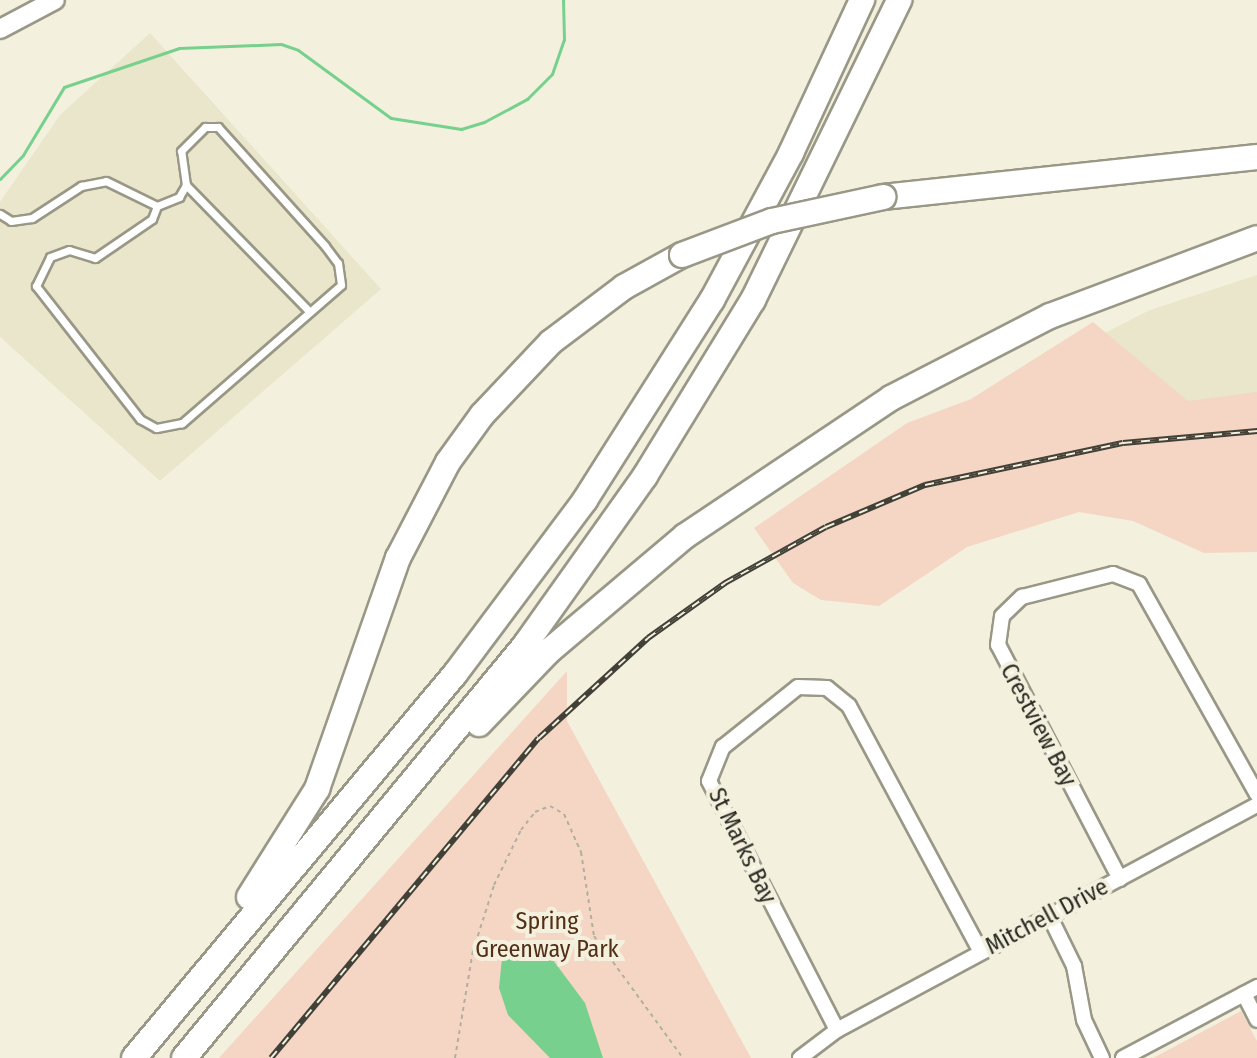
<!DOCTYPE html>
<html>
<head>
<meta charset="utf-8">
<style>
	body { margin:0 }
	#map { position:relative; width:1257px; height:1058px; overflow:hidden; background:#f3f1de; font-family:"Fira Sans Condensed",sans-serif }
	div>[style] { position:absolute }
	.built>* { inset:0; background:#e9e6cb }
	.green>* { inset:0; background:#f5d5c3 }
	.water>* { inset:0; background:#77d08d }
	.stream>* { height:3px; margin:-1.5px; padding:0 1.5px; transform-origin:1.5px; border-radius:1.5px; background:#77d08d }
	.path>* { height:2px; margin-top:-1px; transform-origin:0; background:repeating-linear-gradient(90deg,#b1b0a0 0 4px,transparent 0 8px) }
	.roads { filter:drop-shadow(2px 0 #999786) drop-shadow(-2px 0 #999786) drop-shadow(0 2px #999786) drop-shadow(0 -2px #999786) }
	.lane>* { height:7px; margin:-3.5px; padding:0 3.5px; transform-origin:3.5px; border-radius:3.5px; background:#fff }
	.street>* { height:14px; margin:-7px; padding:0 7px; transform-origin:7px; border-radius:7px; background:#fff }
	.secondary>* { height:18px; margin:-9px; padding:0 9px; transform-origin:9px; border-radius:9px; background:#fff }
	.highway>* { height:24px; margin:-12px; padding:0 12px; transform-origin:12px; border-radius:12px; background:#fff }
	.rail>* { height:6px; margin-top:-3px; transform-origin:0; background:repeating-linear-gradient(90deg,#f3f1de 0 9px,#414138 0 18px); box-sizing:border-box; border-block:2px solid #414138 }
	.bridges { filter:drop-shadow(2px 0 #999786) drop-shadow(-2px 0 #999786) drop-shadow(0 2px #999786) drop-shadow(0 -2px #999786) }
	.highway-bridge>* { height:24px; margin:-12px; padding:0 12px; transform-origin:12px; border-radius:12px; background:#fff }
	span { translate:-50% -50%; white-space:nowrap; text-align:center; line-height:1.15; -webkit-text-stroke:8px #f3f1de; paint-order:stroke }
	.street-label { font-size:24px; color:#2a2a23 }
	.park-label { font-size:24px; color:#532f17 }
</style>
</head>
<body>
<div id="map">
	<div class="built">
		<div style="clip-path:polygon(150px 33px,381px 289px,160px 481px,0 337px,0 202px,60px 115px)"></div>
		<div style="clip-path:polygon(1257px 275px,1257px 445px,948px 412px,1150px 310px)"></div>
	</div>
	<div class="green">
		<div style="clip-path:polygon(1093px 322px,1188px 401px,1257px 392px,1257px 552px,1204px 553px,1133px 521px,1079px 512px,967px 547px,879px 606px,821px 600px,793px 583px,754px 528px,907px 423px,971px 399px)"></div>
		<div style="clip-path:polygon(567px 671px,567px 721px,751px 1058px,219px 1058px)"></div>
		<div style="clip-path:polygon(1241px 1011px,1257px 1041px,1257px 1058px,1153px 1058px)"></div>
	</div>
	<div class="water">
		<div style="clip-path:polygon(523px 941px,550px 956px,585px 1003px,603px 1058px,550px 1058px,508px 1015px,499px 988px,502px 958px)"></div>
	</div>
	<div class="stream">
		<div style="left:0;top:179px;width:33px;rotate:-46deg"></div>
		<div style="left:23px;top:155px;width:79px;rotate:-58.9deg"></div>
		<div style="left:64px;top:87px;width:121px;rotate:-18.7deg"></div>
		<div style="left:179px;top:48px;width:102px;rotate:-2.2deg"></div>
		<div style="left:281px;top:44px;width:18px;rotate:19deg"></div>
		<div style="left:298px;top:50px;width:115px;rotate:36.2deg"></div>
		<div style="left:391px;top:118px;width:71px;rotate:8.9deg"></div>
		<div style="left:461px;top:129px;width:24px;rotate:-17deg"></div>
		<div style="left:484px;top:122px;width:49px;rotate:-28.1deg"></div>
		<div style="left:527px;top:99px;width:35px;rotate:-45deg"></div>
		<div style="left:552px;top:74px;width:36px;rotate:-71deg"></div>
		<div style="left:564px;top:40px;width:40px;rotate:-91.4deg"></div>
	</div>
	<div class="path">
		<div style="left:455px;top:1058px;width:109px;rotate:-80.5deg"></div>
		<div style="left:473px;top:951px;width:69px;rotate:-72.3deg"></div>
		<div style="left:494px;top:885px;width:61px;rotate:-63.9deg"></div>
		<div style="left:521px;top:830px;width:23px;rotate:-52deg"></div>
		<div style="left:535px;top:812px;width:16px;rotate:-22deg"></div>
		<div style="left:550px;top:806px;width:16px;rotate:30deg"></div>
		<div style="left:564px;top:814px;width:42px;rotate:65.9deg"></div>
		<div style="left:581px;top:852px;width:85px;rotate:81.2deg"></div>
		<div style="left:594px;top:936px;width:151px;rotate:53.9deg"></div>
	</div>
	<div class="roads">
		<div class="lane">
			<div style="left:205px;top:127px;width:13px"></div>
			<div style="left:218px;top:127px;width:160px;rotate:48deg"></div>
			<div style="left:325px;top:246px;width:21px;rotate:53deg"></div>
			<div style="left:338px;top:263px;width:22px;rotate:82deg"></div>
			<div style="left:341px;top:285px;width:211px;rotate:139deg"></div>
			<div style="left:182px;top:423px;width:26px;rotate:169deg"></div>
			<div style="left:156px;top:428px;width:18px;rotate:-151deg"></div>
			<div style="left:140px;top:419px;width:169px;rotate:-128deg"></div>
			<div style="left:36px;top:286px;width:32px;rotate:-64deg"></div>
			<div style="left:50px;top:257px;width:20px;rotate:-20deg"></div>
			<div style="left:69px;top:250px;width:27px;rotate:17deg"></div>
			<div style="left:95px;top:258px;width:69px;rotate:-34.4deg"></div>
			<div style="left:152px;top:219px;width:14px;rotate:-69deg"></div>
			<div style="left:157px;top:206px;width:24px;rotate:-22deg"></div>
			<div style="left:179px;top:197px;width:14px;rotate:-60deg"></div>
			<div style="left:186px;top:185px;width:34px;rotate:-98deg"></div>
			<div style="left:181px;top:151px;width:34px;rotate:-45deg"></div>
			<div style="left:186px;top:185px;width:177px;rotate:45.7deg"></div>
			<div style="left:0;top:214px;width:13px;rotate:32deg"></div>
			<div style="left:11px;top:221px;width:21px;rotate:-8deg"></div>
			<div style="left:32px;top:218px;width:59px;rotate:-33.1deg"></div>
			<div style="left:81px;top:186px;width:25px;rotate:-11deg"></div>
			<div style="left:106px;top:181px;width:57px;rotate:26.1deg"></div>
		</div>
		<div class="street">
			<div style="left:1120px;top:879px;width:264px;rotate:-117.5deg"></div>
			<div style="left:998px;top:645px;width:29px;rotate:-82deg"></div>
			<div style="left:1002px;top:616px;width:28px;rotate:-44deg"></div>
			<div style="left:1022px;top:597px;width:94px;rotate:-14.2deg"></div>
			<div style="left:1113px;top:574px;width:28px;rotate:21deg"></div>
			<div style="left:1139px;top:584px;width:241px;rotate:60.7deg"></div>
			<div style="left:1050px;top:917px;width:55px;rotate:63.9deg"></div>
			<div style="left:1074px;top:966px;width:55px;rotate:79.5deg"></div>
			<div style="left:1084px;top:1020px;width:42px;rotate:64.7deg"></div>
			<div style="left:1244px;top:994px;width:29px;rotate:63deg"></div>
			<div style="left:837px;top:1030px;width:280px;rotate:-117.2deg"></div>
			<div style="left:709px;top:781px;width:37px;rotate:-68deg"></div>
			<div style="left:723px;top:747px;width:96px;rotate:-38.7deg"></div>
			<div style="left:798px;top:687px;width:29px;rotate:2deg"></div>
			<div style="left:827px;top:688px;width:28px;rotate:39deg"></div>
			<div style="left:849px;top:706px;width:279px;rotate:61.8deg"></div>
			<div style="left:800px;top:1058px;width:46px;rotate:-37.1deg"></div>
			<div style="left:837px;top:1030px;width:476px;rotate:-28.2deg"></div>
			<div style="left:1123px;top:1058px;width:152px;rotate:-27.9deg"></div>
		</div>
		<div class="secondary">
			<div style="left:0;top:29px;width:62px;rotate:-27.8deg"></div>
		</div>
		<div class="highway">
			<div style="left:883px;top:197px;width:376px;rotate:-6.1deg"></div>
			<div style="left:479px;top:724px;width:101px;rotate:-46.2deg"></div>
			<div style="left:549px;top:651px;width:178px;rotate:-40.2deg"></div>
			<div style="left:685px;top:536px;width:248px;rotate:-33.8deg"></div>
			<div style="left:891px;top:398px;width:179px;rotate:-27.3deg"></div>
			<div style="left:1050px;top:316px;width:221px;rotate:-20.6deg"></div>
			<div style="left:249px;top:897px;width:128px;rotate:-57.8deg"></div>
			<div style="left:317px;top:789px;width:245px;rotate:-70.7deg"></div>
			<div style="left:398px;top:558px;width:108px;rotate:-62.5deg"></div>
			<div style="left:448px;top:462px;width:58px;rotate:-54.1deg"></div>
			<div style="left:482px;top:415px;width:100px;rotate:-46.6deg"></div>
			<div style="left:551px;top:342px;width:91px;rotate:-37deg"></div>
			<div style="left:624px;top:287px;width:66px;rotate:-28.9deg"></div>
			<div style="left:134px;top:1058px;width:500px;rotate:-50.11deg"></div>
			<div style="left:455px;top:674px;width:217px;rotate:-53.2deg"></div>
			<div style="left:585px;top:500px;width:237px;rotate:-57.6deg"></div>
			<div style="left:712px;top:300px;width:167px;rotate:-61.7deg"></div>
			<div style="left:791px;top:153px;width:169px;rotate:-65.1deg"></div>
			<div style="left:184px;top:1058px;width:536px;rotate:-50.45deg"></div>
			<div style="left:525px;top:645px;width:207px;rotate:-54.6deg"></div>
			<div style="left:645px;top:476px;width:206px;rotate:-58.5deg"></div>
			<div style="left:753px;top:300px;width:334px;rotate:-64deg"></div>
		</div>
	</div>
	<div class="rail">
		<div style="left:271px;top:1058px;width:417px;rotate:-50.1deg"></div>
		<div style="left:539px;top:738px;width:148px;rotate:-42.5deg"></div>
		<div style="left:648px;top:638px;width:95px;rotate:-35.5deg"></div>
		<div style="left:725px;top:583px;width:115px;rotate:-29deg"></div>
		<div style="left:826px;top:527px;width:108px;rotate:-23deg"></div>
		<div style="left:925px;top:485px;width:202px;rotate:-12deg"></div>
		<div style="left:1123px;top:443px;width:135px;rotate:-5.1deg"></div>
	</div>
	<div class="bridges">
		<div class="highway-bridge">
			<div style="left:682px;top:255px;width:96px;rotate:-20.7deg"></div>
			<div style="left:772px;top:221px;width:114px;rotate:-12.2deg"></div>
		</div>
	</div>
	<div class="street-label">
		<span style="left:1038px;top:725px;rotate:62deg">Crestview Bay</span>
		<span style="left:742px;top:846px;rotate:64deg">St Marks Bay</span>
		<span style="left:1047px;top:917px;rotate:-28deg">Mitchell Drive</span>
	</div>
	<div class="park-label">
		<span style="left:547px;top:936px">Spring<br>Greenway Park</span>
	</div>
</div>
</body>
</html>
